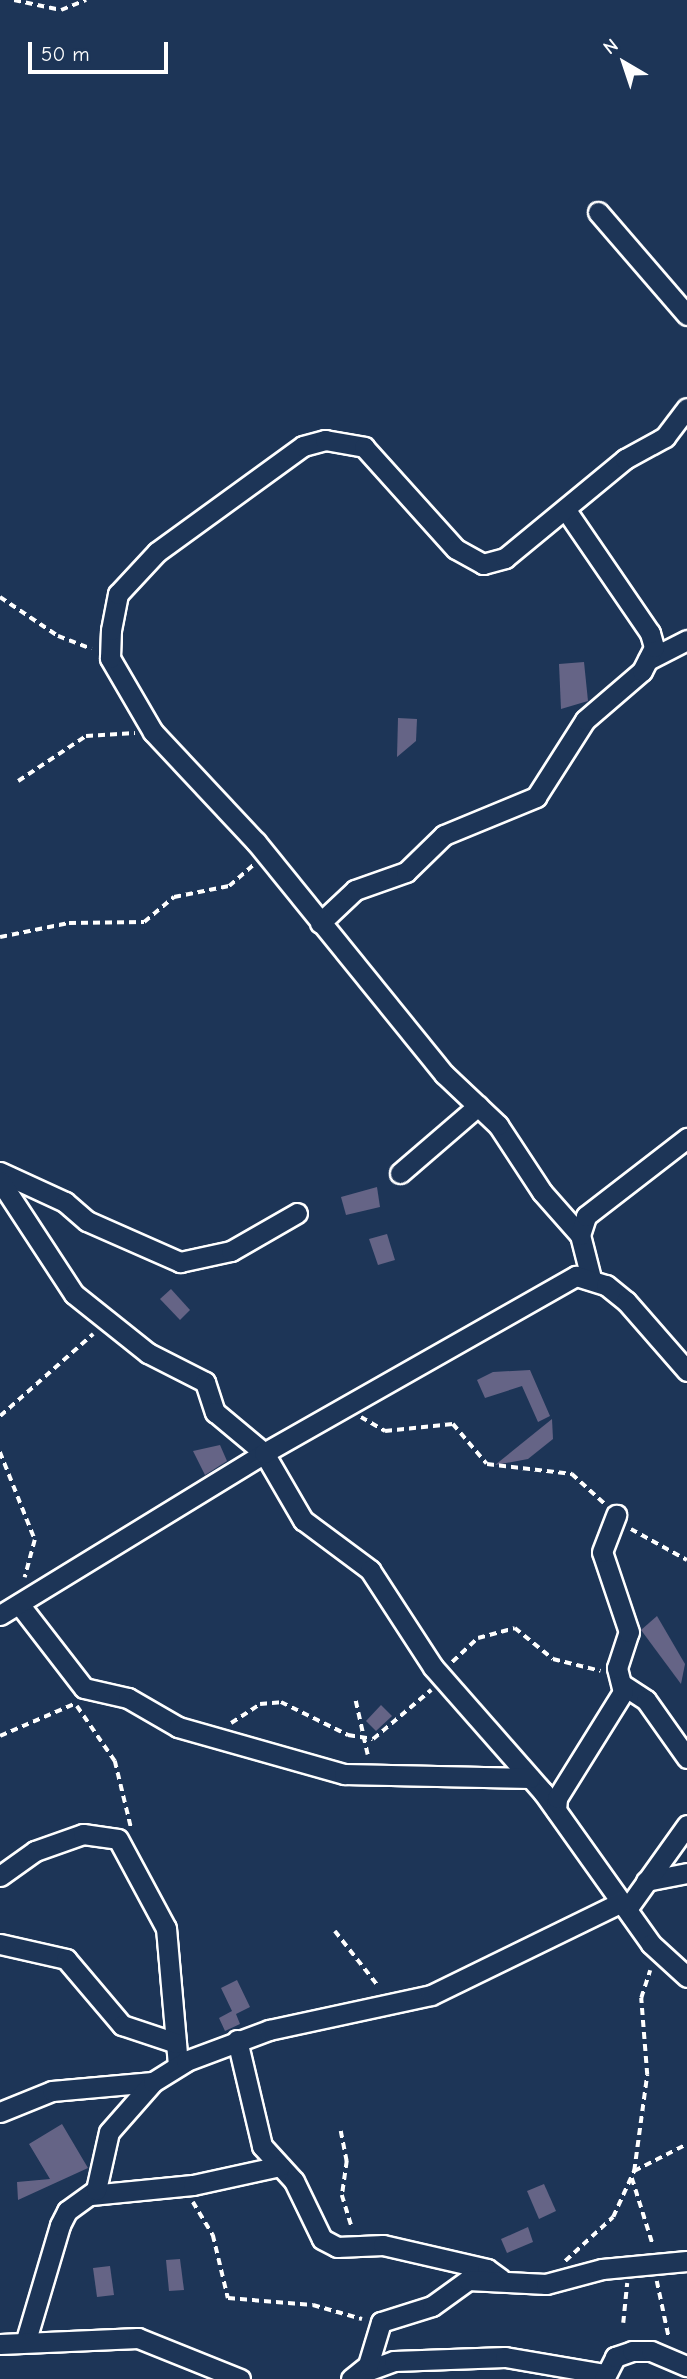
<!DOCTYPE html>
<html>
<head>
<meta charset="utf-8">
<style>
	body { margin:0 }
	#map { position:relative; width:687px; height:2379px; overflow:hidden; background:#1d3557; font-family:"Comic Neue",sans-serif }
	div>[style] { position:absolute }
	.building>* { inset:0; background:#656486 }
	.path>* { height:3.5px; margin-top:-1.75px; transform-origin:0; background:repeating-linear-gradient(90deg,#fff 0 7px,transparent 0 12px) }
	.roads { filter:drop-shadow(2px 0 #fff) drop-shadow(-2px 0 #fff) drop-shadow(0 2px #fff) drop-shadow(0 -2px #fff) }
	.street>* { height:19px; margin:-9.5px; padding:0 9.5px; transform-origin:9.5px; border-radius:9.5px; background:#1d3557 }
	span { translate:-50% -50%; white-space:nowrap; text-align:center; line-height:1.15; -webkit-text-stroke:5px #1d3557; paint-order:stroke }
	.north { position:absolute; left:589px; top:28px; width:70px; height:70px; -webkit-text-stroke:5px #1d3557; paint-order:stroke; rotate:321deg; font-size:19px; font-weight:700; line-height:28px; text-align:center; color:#fff }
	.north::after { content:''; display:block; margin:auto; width:24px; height:32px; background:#fff; clip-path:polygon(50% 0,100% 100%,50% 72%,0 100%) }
	.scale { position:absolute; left:28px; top:42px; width:140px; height:32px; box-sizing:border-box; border:4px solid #fff; border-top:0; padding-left:9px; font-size:21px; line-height:24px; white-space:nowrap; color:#fff; -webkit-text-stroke:5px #1d3557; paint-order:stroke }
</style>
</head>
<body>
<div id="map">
	<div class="building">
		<div style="clip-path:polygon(584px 662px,588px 701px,561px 709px,559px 664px)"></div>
		<div style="clip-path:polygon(398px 718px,417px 719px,416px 741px,397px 757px)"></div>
		<div style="clip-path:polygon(377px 1187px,380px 1207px,346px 1215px,341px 1197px)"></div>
		<div style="clip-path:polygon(387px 1234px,395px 1260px,378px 1265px,369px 1239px)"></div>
		<div style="clip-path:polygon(171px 1289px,190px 1310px,180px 1320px,160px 1299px)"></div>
		<div style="clip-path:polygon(530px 1370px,550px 1416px,538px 1422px,522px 1386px,485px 1398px,477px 1380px,493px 1372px)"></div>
		<div style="clip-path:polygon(552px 1419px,553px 1439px,528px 1459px,495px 1465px)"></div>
		<div style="clip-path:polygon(220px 1445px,227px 1461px,205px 1475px,193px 1451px)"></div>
		<div style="clip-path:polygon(657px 1616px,685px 1664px,681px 1684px,641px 1630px)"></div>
		<div style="clip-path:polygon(381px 1705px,392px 1716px,376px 1731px,366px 1721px)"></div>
		<div style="clip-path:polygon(237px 1980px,250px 2007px,236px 2014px,240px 2024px,225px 2031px,219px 2018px,232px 2011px,221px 1988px)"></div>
		<div style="clip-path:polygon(62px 2124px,88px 2168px,18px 2200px,17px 2182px,50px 2179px,29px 2144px)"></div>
		<div style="clip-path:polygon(544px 2184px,556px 2211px,539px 2219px,527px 2191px)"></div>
		<div style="clip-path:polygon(528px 2227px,533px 2242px,507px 2253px,501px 2239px)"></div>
		<div style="clip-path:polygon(180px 2259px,184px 2290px,169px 2291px,166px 2260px)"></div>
		<div style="clip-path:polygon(110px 2266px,114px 2295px,97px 2297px,93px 2268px)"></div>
	</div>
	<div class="path">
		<div style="left:14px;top:0;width:48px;rotate:12deg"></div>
		<div style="left:61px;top:10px;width:27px;rotate:-22deg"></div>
		<div style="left:0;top:597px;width:70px;rotate:33.9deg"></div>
		<div style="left:58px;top:636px;width:36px;rotate:21deg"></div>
		<div style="left:18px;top:781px;width:82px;rotate:-33.5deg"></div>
		<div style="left:86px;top:736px;width:49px;rotate:-3.5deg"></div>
		<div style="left:0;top:937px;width:70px;rotate:-11.5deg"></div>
		<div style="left:69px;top:923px;width:75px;rotate:-0.8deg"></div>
		<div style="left:144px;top:922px;width:39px;rotate:-40deg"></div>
		<div style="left:174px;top:897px;width:56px;rotate:-11.3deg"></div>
		<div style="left:229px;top:886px;width:32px;rotate:-41deg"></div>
		<div style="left:0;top:1416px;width:124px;rotate:-41.4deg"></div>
		<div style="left:361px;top:1417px;width:28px;rotate:30deg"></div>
		<div style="left:385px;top:1431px;width:68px;rotate:-5.9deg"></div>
		<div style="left:453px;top:1424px;width:52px;rotate:49.6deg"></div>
		<div style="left:487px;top:1464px;width:86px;rotate:6.7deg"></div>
		<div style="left:572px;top:1474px;width:45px;rotate:42.3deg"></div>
		<div style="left:0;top:1452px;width:95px;rotate:68.3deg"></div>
		<div style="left:35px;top:1540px;width:39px;rotate:105deg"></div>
		<div style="left:631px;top:1529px;width:64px;rotate:29deg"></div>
		<div style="left:452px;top:1662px;width:35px;rotate:-43deg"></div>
		<div style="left:478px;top:1638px;width:38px;rotate:-15deg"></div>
		<div style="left:515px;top:1628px;width:49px;rotate:39.2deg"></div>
		<div style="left:553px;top:1659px;width:49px;rotate:14deg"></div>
		<div style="left:356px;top:1701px;width:55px;rotate:77.5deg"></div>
		<div style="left:77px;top:1706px;width:67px;rotate:55.4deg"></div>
		<div style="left:115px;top:1761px;width:68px;rotate:76.4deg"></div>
		<div style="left:231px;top:1723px;width:35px;rotate:-33deg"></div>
		<div style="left:260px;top:1704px;width:21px;rotate:-5deg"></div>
		<div style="left:281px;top:1702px;width:75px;rotate:26.2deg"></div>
		<div style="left:348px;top:1735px;width:25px;rotate:9deg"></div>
		<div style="left:373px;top:1739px;width:76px;rotate:-40.2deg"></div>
		<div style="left:0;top:1736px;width:81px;rotate:-23.4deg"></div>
		<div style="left:335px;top:1931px;width:71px;rotate:51.8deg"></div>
		<div style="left:341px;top:2131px;width:31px;rotate:79deg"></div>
		<div style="left:347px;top:2161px;width:34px;rotate:98deg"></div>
		<div style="left:342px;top:2195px;width:34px;rotate:73deg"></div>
		<div style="left:634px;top:2171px;width:59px;rotate:-27deg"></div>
		<div style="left:632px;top:2178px;width:70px;rotate:72.6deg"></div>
		<div style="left:193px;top:2202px;width:39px;rotate:59deg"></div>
		<div style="left:213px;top:2235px;width:65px;rotate:76.6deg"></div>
		<div style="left:228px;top:2298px;width:85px;rotate:4.7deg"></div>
		<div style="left:313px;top:2305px;width:51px;rotate:15.9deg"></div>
		<div style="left:565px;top:2261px;width:65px;rotate:-42.5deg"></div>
		<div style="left:613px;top:2217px;width:51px;rotate:-65.5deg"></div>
		<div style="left:634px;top:2171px;width:97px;rotate:-82.3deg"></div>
		<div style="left:647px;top:2075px;width:77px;rotate:-94.5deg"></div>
		<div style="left:641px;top:1998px;width:29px;rotate:-72deg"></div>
		<div style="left:657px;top:2281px;width:58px;rotate:78.1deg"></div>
		<div style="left:623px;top:2323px;width:40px;rotate:-84.3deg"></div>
	</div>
	<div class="roads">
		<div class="street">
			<div style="left:598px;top:212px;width:136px;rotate:49.2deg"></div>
			<div style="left:648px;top:660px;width:44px;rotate:-27.1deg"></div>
			<div style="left:320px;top:923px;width:48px;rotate:-43.3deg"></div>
			<div style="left:355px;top:890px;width:54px;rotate:-19.4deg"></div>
			<div style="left:406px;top:872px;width:53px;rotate:-44.2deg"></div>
			<div style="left:444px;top:835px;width:100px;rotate:-22.4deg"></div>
			<div style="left:536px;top:797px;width:91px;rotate:-57.5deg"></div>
			<div style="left:585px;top:720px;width:75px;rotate:-40.7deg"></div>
			<div style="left:642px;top:671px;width:27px;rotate:-63deg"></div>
			<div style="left:654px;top:647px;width:15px;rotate:-106deg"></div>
			<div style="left:650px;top:633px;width:150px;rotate:-124.4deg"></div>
			<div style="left:0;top:1172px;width:72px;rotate:24.8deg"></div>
			<div style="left:65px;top:1202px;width:29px;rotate:41deg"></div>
			<div style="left:87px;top:1221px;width:102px;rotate:23.8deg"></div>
			<div style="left:180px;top:1262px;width:52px;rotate:-12.2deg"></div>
			<div style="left:231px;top:1251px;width:76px;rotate:-29.9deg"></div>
			<div style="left:400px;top:1173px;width:103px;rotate:-40.7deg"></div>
			<div style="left:0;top:1181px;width:135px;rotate:56.8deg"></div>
			<div style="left:74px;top:1294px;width:95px;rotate:38.6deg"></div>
			<div style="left:148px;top:1353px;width:64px;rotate:27deg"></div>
			<div style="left:205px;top:1382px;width:32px;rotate:72deg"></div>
			<div style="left:215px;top:1412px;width:64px;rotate:39.9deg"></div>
			<div style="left:264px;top:1453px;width:78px;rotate:59.8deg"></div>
			<div style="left:303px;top:1520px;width:84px;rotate:36.7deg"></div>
			<div style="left:370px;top:1570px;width:116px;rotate:57deg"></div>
			<div style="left:433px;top:1667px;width:167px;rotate:48.7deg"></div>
			<div style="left:543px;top:1792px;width:186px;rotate:54.6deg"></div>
			<div style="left:651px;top:1944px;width:49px;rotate:42.5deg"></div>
			<div style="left:580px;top:1235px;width:57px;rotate:-131.5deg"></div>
			<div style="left:542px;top:1192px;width:80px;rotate:-123.3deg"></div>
			<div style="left:498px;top:1125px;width:74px;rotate:-136.6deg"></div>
			<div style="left:444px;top:1074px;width:299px;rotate:-129deg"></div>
			<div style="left:256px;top:842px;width:151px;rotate:-133.1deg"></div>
			<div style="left:153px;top:732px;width:86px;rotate:-120.2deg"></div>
			<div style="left:110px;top:658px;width:28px;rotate:-88deg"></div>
			<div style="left:111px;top:630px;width:37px;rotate:-79deg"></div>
			<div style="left:118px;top:594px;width:57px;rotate:-47.1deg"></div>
			<div style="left:157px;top:552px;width:180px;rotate:-36deg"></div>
			<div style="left:303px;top:446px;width:23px;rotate:-15deg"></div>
			<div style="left:325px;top:440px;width:40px;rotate:10deg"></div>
			<div style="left:364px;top:447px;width:137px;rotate:48deg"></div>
			<div style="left:456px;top:549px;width:31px;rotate:29deg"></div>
			<div style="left:483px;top:564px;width:23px;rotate:-15deg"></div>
			<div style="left:505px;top:558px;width:156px;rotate:-39.5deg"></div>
			<div style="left:625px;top:459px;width:46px;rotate:-28.8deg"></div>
			<div style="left:665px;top:437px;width:36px;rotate:-53deg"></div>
			<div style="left:591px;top:1278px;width:44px;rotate:-104.3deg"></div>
			<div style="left:580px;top:1235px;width:20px;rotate:-72deg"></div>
			<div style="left:586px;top:1216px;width:128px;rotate:-37.7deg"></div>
			<div style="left:19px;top:1604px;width:106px;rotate:52.3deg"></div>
			<div style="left:84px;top:1688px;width:45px;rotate:12.8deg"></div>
			<div style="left:128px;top:1698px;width:58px;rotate:30.1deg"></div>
			<div style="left:178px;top:1727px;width:173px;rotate:15.8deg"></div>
			<div style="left:344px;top:1774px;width:186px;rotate:1.2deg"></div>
			<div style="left:0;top:1615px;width:310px;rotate:-31.5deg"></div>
			<div style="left:264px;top:1453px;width:359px;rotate:-29.6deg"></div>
			<div style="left:576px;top:1276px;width:31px;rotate:17deg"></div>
			<div style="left:606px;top:1285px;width:26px;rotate:39deg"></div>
			<div style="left:626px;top:1301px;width:93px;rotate:48.9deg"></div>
			<div style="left:623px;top:1685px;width:27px;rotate:33deg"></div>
			<div style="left:646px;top:1700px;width:71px;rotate:54.7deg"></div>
			<div style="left:556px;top:1810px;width:12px;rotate:-85deg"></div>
			<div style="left:557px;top:1798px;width:125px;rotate:-58.1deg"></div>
			<div style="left:623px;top:1692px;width:25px;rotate:-104deg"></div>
			<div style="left:617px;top:1668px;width:38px;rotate:-72deg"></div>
			<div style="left:629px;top:1632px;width:84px;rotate:-108.6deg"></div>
			<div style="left:602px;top:1552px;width:40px;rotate:-69deg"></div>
			<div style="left:0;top:1876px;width:43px;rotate:-35.5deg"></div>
			<div style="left:35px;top:1851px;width:51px;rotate:-19.5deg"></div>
			<div style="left:83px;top:1834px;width:35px;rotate:8deg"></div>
			<div style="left:118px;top:1839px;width:101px;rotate:61.7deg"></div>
			<div style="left:166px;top:1928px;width:137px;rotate:85deg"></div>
			<div style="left:646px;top:1881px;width:42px;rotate:-11deg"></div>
			<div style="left:627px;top:1909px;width:103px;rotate:-54.5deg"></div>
			<div style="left:0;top:1944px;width:68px;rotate:12.8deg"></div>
			<div style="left:66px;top:1959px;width:87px;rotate:49.7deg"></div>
			<div style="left:122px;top:2025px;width:57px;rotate:18.4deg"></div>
			<div style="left:237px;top:2040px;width:109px;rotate:76.7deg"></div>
			<div style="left:262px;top:2146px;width:47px;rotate:47.6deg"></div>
			<div style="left:294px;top:2181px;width:64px;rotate:64.2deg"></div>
			<div style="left:322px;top:2239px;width:17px;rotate:28deg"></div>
			<div style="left:337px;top:2247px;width:46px;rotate:-2.5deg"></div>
			<div style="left:383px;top:2245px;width:107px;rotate:13deg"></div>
			<div style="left:487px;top:2269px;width:17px;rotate:36deg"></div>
			<div style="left:0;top:2112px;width:56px;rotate:-22deg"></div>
			<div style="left:52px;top:2091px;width:101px;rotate:-5.1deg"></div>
			<div style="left:91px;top:2195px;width:102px;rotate:-5.6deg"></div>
			<div style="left:193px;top:2185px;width:89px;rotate:-12.3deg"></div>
			<div style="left:26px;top:2340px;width:120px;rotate:-73.5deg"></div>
			<div style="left:60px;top:2225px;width:16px;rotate:-63deg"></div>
			<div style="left:67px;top:2211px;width:36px;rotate:-36deg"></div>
			<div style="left:96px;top:2190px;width:59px;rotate:-77.4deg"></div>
			<div style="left:109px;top:2132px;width:67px;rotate:-48.7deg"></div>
			<div style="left:153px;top:2082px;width:39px;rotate:-32deg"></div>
			<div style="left:186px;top:2061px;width:89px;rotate:-20.5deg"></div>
			<div style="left:269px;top:2030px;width:166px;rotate:-12.2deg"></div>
			<div style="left:431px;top:1995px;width:212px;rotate:-26deg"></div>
			<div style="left:0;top:2344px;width:138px;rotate:-2.5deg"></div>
			<div style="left:138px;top:2338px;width:110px;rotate:21.9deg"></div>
			<div style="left:361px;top:2373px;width:35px;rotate:-20deg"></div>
			<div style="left:394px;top:2361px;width:111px;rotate:-2.1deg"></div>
			<div style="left:505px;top:2357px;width:100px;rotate:9.7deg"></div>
			<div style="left:351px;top:2379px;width:22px;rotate:-39deg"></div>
			<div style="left:368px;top:2365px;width:45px;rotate:-73.2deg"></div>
			<div style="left:381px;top:2322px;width:53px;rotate:-17.4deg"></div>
			<div style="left:432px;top:2306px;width:44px;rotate:-35.8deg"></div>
			<div style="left:468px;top:2280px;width:78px;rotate:2.9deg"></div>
			<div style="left:546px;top:2284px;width:58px;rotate:-15deg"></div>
			<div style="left:602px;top:2269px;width:85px;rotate:-5.4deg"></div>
			<div style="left:604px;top:2379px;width:25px;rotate:-63deg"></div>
			<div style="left:615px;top:2357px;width:18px;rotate:-19deg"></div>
			<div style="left:632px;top:2351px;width:19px"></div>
			<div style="left:651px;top:2351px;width:39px;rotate:23deg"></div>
		</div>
	</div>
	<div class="north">N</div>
	<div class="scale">50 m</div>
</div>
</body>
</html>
